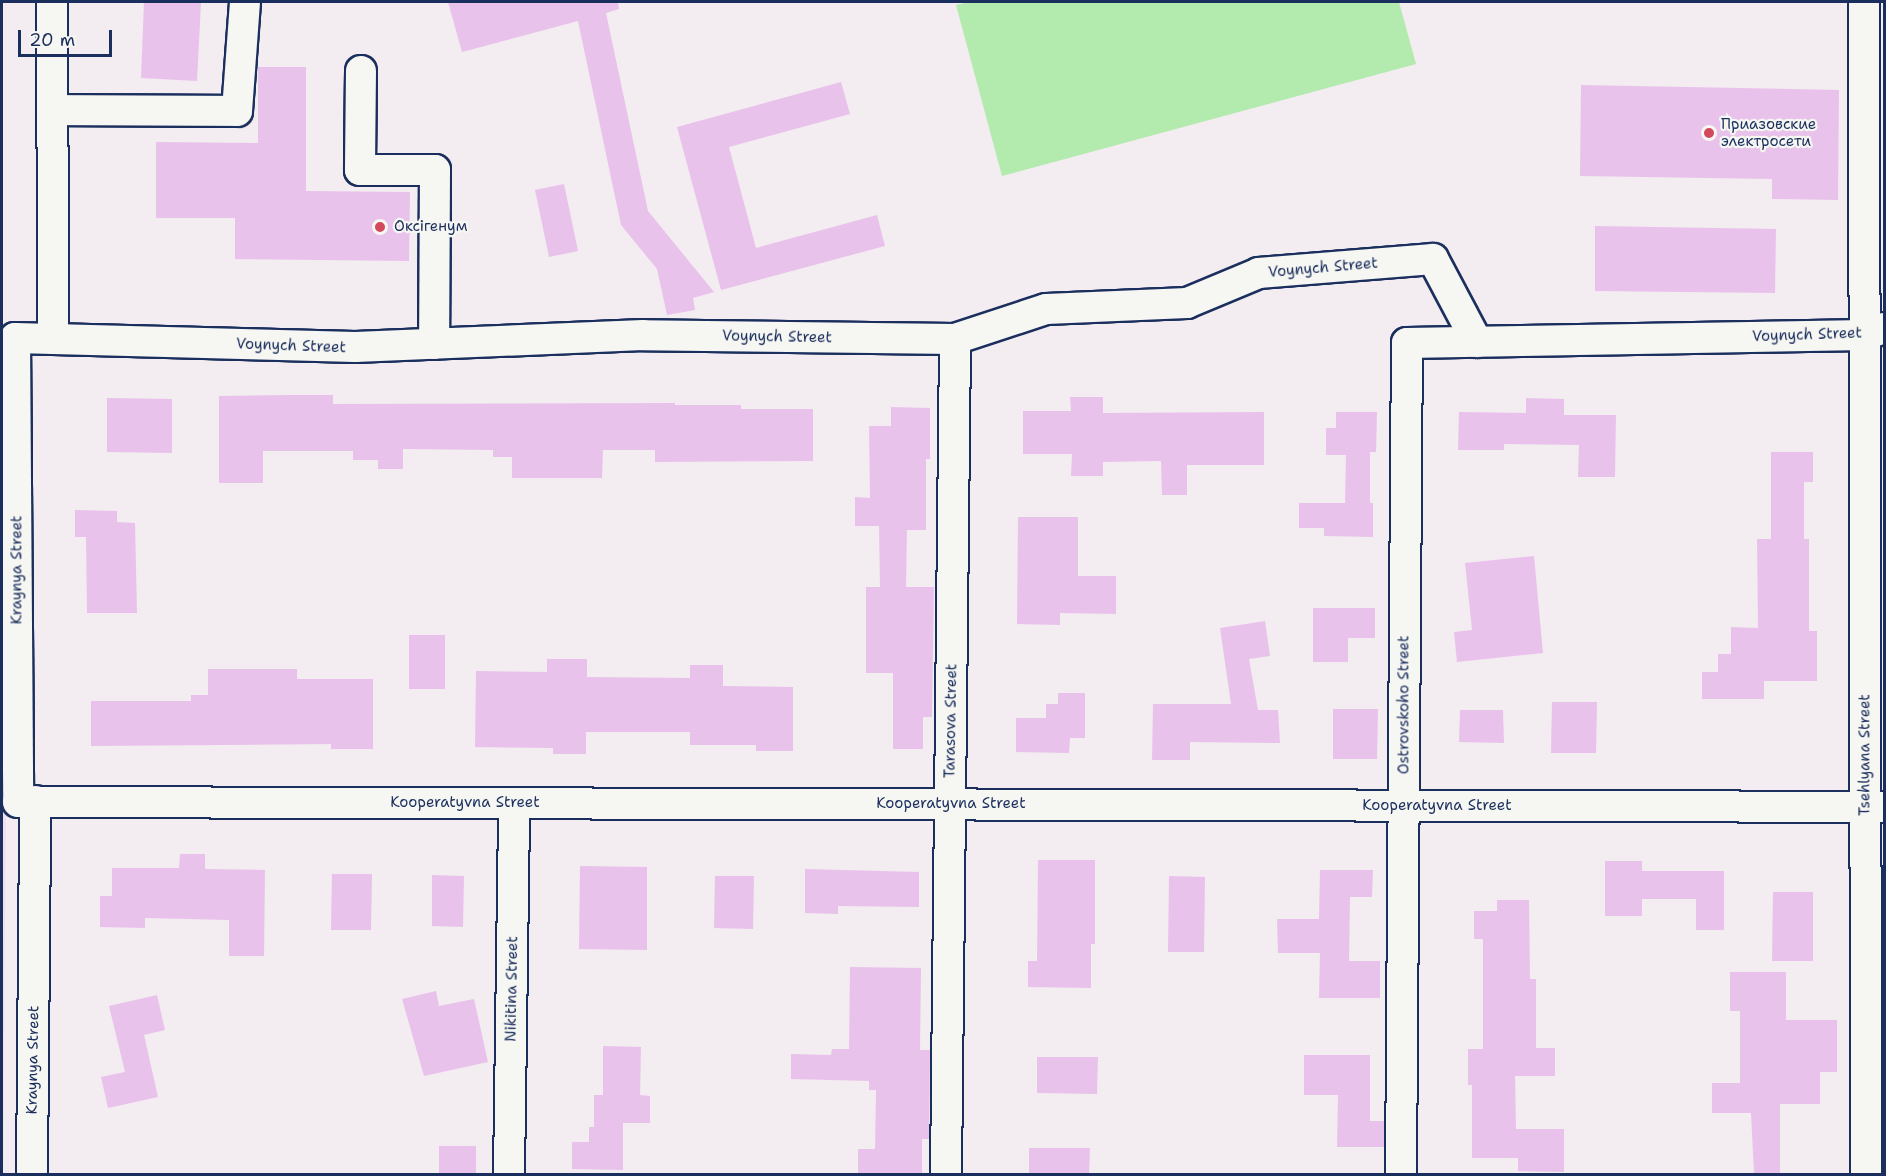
<!DOCTYPE html>
<html>
<head>
<meta charset="utf-8">
<style>
	body { margin:0 }
	#map { position:relative; width:1886px; height:1176px; overflow:hidden; background:#f3ecf1; font-family:"Shantell Sans",sans-serif }
	div>[style] { position:absolute }
	.built>* { inset:0; background:#f0dfef }
	.green>* { inset:0; background:#b3eaad }
	.building>* { inset:0; background:#e9c2eb }
	.roads { filter:drop-shadow(2px 0 #1b2f5e) drop-shadow(-2px 0 #1b2f5e) drop-shadow(0 2px #1b2f5e) drop-shadow(0 -2px #1b2f5e) }
	.minor>* { height:30px; margin:-15px; padding:0 15px; transform-origin:15px; border-radius:15px; background:#f6f6f2 }
	.dots>* { width:16px; height:16px; translate:-50% -50%; box-sizing:border-box; border:3px solid #f6f6f2; border-radius:50% }
	span { translate:-50% -50%; white-space:nowrap; text-align:center; line-height:1.15; -webkit-text-stroke:4.5px #f6f6f2; paint-order:stroke }
	.poi-label { font-size:15px; color:#1b2f5e }
	.left { translate:0 -50%; text-align:left }
	.street-label { font-size:15px; color:#1b2f5e }
	.frame { position:absolute; inset:0; border:3px solid #1b2f5e; pointer-events:none }
	.scale { position:absolute; left:18px; top:30px; width:94px; height:27px; box-sizing:border-box; border:3px solid #1b2f5e; border-top:0; padding-left:8px; font-size:18px; line-height:21px; white-space:nowrap; color:#1b2f5e; -webkit-text-stroke:4px #f6f6f2; paint-order:stroke }
</style>
</head>
<body>
<div id="map">
	<div class="built">
		<div style="clip-path:polygon(2px 381px,6px 801px,3px 1174px,2px 1174px)"></div>
	</div>
	<div class="green">
		<div style="clip-path:polygon(970px 2px,1399px 2px,1416px 64px,1002px 176px,956px 5px)"></div>
	</div>
	<div class="building">
		<div style="clip-path:polygon(144px 2px,201px 2px,197px 81px,141px 78px)"></div>
		<div style="clip-path:polygon(448px 2px,618px 2px,619px 9px,606px 13px,648px 211px,714px 292px,693px 298px,695px 310px,667px 315px,657px 269px,621px 225px,578px 21px,462px 52px)"></div>
		<div style="clip-path:polygon(258px 67px,306px 67px,306px 191px,410px 192px,409px 261px,235px 259px,235px 218px,156px 218px,156px 142px,258px 143px)"></div>
		<div style="clip-path:polygon(841px 82px,850px 114px,729px 147px,756px 248px,877px 215px,885px 246px,721px 290px,677px 127px)"></div>
		<div style="clip-path:polygon(1581px 85px,1839px 90px,1838px 200px,1772px 199px,1772px 179px,1580px 176px)"></div>
		<div style="clip-path:polygon(564px 184px,578px 251px,549px 257px,535px 190px)"></div>
		<div style="clip-path:polygon(1595px 226px,1776px 229px,1775px 293px,1595px 291px)"></div>
		<div style="clip-path:polygon(289px 395px,333px 395px,333px 404px,675px 403px,675px 405px,741px 405px,741px 409px,813px 409px,813px 461px,655px 462px,655px 450px,603px 450px,602px 478px,512px 478px,512px 457px,493px 457px,493px 450px,403px 449px,403px 469px,378px 469px,378px 460px,353px 460px,353px 451px,263px 451px,263px 483px,219px 483px,219px 396px)"></div>
		<div style="clip-path:polygon(1070px 397px,1103px 397px,1103px 413px,1264px 412px,1264px 465px,1187px 465px,1187px 495px,1162px 495px,1161px 461px,1103px 462px,1103px 476px,1071px 476px,1072px 454px,1023px 454px,1023px 411px,1071px 411px)"></div>
		<div style="clip-path:polygon(107px 398px,172px 399px,172px 453px,107px 452px)"></div>
		<div style="clip-path:polygon(1526px 398px,1564px 399px,1564px 415px,1616px 415px,1615px 477px,1578px 477px,1579px 445px,1504px 444px,1504px 450px,1458px 450px,1459px 412px,1526px 413px)"></div>
		<div style="clip-path:polygon(891px 407px,930px 408px,930px 459px,926px 459px,926px 530px,907px 530px,906px 587px,934px 587px,932px 717px,923px 717px,923px 749px,893px 749px,893px 673px,866px 673px,866px 587px,880px 587px,879px 526px,855px 526px,855px 497px,870px 498px,869px 426px,891px 426px)"></div>
		<div style="clip-path:polygon(1336px 412px,1377px 412px,1376px 452px,1370px 452px,1370px 503px,1373px 503px,1373px 537px,1324px 536px,1324px 528px,1299px 528px,1299px 503px,1345px 503px,1346px 455px,1326px 455px,1326px 428px,1336px 428px)"></div>
		<div style="clip-path:polygon(1771px 452px,1813px 452px,1813px 482px,1804px 482px,1804px 539px,1809px 539px,1809px 631px,1817px 631px,1817px 681px,1764px 681px,1764px 699px,1702px 699px,1702px 672px,1718px 672px,1718px 654px,1731px 654px,1731px 627px,1758px 628px,1757px 539px,1771px 539px)"></div>
		<div style="clip-path:polygon(75px 510px,117px 511px,117px 522px,135px 523px,137px 613px,87px 613px,86px 537px,75px 537px)"></div>
		<div style="clip-path:polygon(1018px 517px,1078px 517px,1078px 576px,1116px 576px,1116px 614px,1060px 613px,1060px 625px,1017px 624px)"></div>
		<div style="clip-path:polygon(1534px 556px,1543px 653px,1457px 662px,1454px 632px,1472px 630px,1465px 563px)"></div>
		<div style="clip-path:polygon(1313px 608px,1375px 608px,1375px 638px,1348px 638px,1348px 662px,1313px 662px)"></div>
		<div style="clip-path:polygon(1265px 621px,1270px 656px,1249px 659px,1258px 710px,1278px 710px,1280px 743px,1190px 742px,1190px 760px,1152px 760px,1153px 704px,1231px 704px,1220px 628px)"></div>
		<div style="clip-path:polygon(409px 635px,445px 635px,445px 689px,409px 689px)"></div>
		<div style="clip-path:polygon(547px 659px,587px 659px,587px 677px,690px 678px,690px 665px,723px 665px,723px 686px,793px 687px,793px 751px,756px 751px,756px 745px,690px 745px,690px 732px,586px 732px,586px 754px,553px 754px,553px 748px,475px 747px,476px 671px,547px 672px)"></div>
		<div style="clip-path:polygon(208px 669px,297px 669px,297px 679px,373px 679px,373px 749px,331px 749px,331px 744px,91px 746px,91px 701px,191px 701px,191px 695px,208px 695px)"></div>
		<div style="clip-path:polygon(1058px 693px,1085px 693px,1085px 738px,1070px 738px,1069px 753px,1016px 752px,1016px 718px,1046px 718px,1046px 704px,1058px 704px)"></div>
		<div style="clip-path:polygon(1552px 702px,1597px 702px,1596px 753px,1551px 753px)"></div>
		<div style="clip-path:polygon(1333px 709px,1378px 709px,1377px 759px,1333px 759px)"></div>
		<div style="clip-path:polygon(1460px 710px,1503px 710px,1504px 743px,1459px 742px)"></div>
		<div style="clip-path:polygon(180px 854px,205px 854px,205px 869px,265px 870px,264px 956px,229px 956px,229px 920px,145px 918px,145px 928px,100px 927px,100px 896px,112px 896px,112px 868px,179px 868px)"></div>
		<div style="clip-path:polygon(1038px 860px,1095px 860px,1095px 944px,1091px 944px,1091px 988px,1028px 987px,1028px 961px,1037px 961px)"></div>
		<div style="clip-path:polygon(1605px 861px,1642px 861px,1642px 871px,1724px 871px,1724px 930px,1696px 930px,1696px 899px,1642px 899px,1642px 916px,1605px 916px)"></div>
		<div style="clip-path:polygon(580px 866px,647px 867px,647px 950px,579px 949px)"></div>
		<div style="clip-path:polygon(805px 869px,919px 872px,919px 907px,838px 906px,838px 914px,805px 913px)"></div>
		<div style="clip-path:polygon(1320px 870px,1373px 870px,1372px 897px,1350px 897px,1349px 961px,1380px 961px,1380px 998px,1319px 998px,1320px 953px,1278px 953px,1277px 919px,1319px 919px)"></div>
		<div style="clip-path:polygon(332px 874px,372px 874px,371px 930px,331px 930px)"></div>
		<div style="clip-path:polygon(432px 875px,464px 876px,463px 927px,432px 926px)"></div>
		<div style="clip-path:polygon(715px 876px,754px 876px,753px 929px,714px 928px)"></div>
		<div style="clip-path:polygon(1169px 876px,1205px 877px,1204px 952px,1168px 952px)"></div>
		<div style="clip-path:polygon(1773px 892px,1813px 892px,1813px 961px,1772px 961px)"></div>
		<div style="clip-path:polygon(1497px 900px,1529px 900px,1530px 979px,1536px 979px,1536px 1048px,1555px 1048px,1555px 1076px,1515px 1076px,1516px 1129px,1564px 1129px,1564px 1172px,1518px 1171px,1518px 1158px,1472px 1158px,1472px 1085px,1468px 1085px,1468px 1049px,1483px 1049px,1483px 939px,1474px 939px,1474px 911px,1497px 911px)"></div>
		<div style="clip-path:polygon(850px 967px,921px 968px,920px 1050px,930px 1050px,929px 1139px,922px 1139px,922px 1174px,858px 1174px,858px 1149px,875px 1149px,876px 1090px,869px 1090px,869px 1081px,791px 1079px,791px 1054px,831px 1055px,832px 1049px,849px 1049px)"></div>
		<div style="clip-path:polygon(1730px 972px,1786px 972px,1786px 1020px,1837px 1020px,1837px 1072px,1820px 1072px,1820px 1104px,1780px 1104px,1780px 1174px,1754px 1174px,1751px 1113px,1712px 1113px,1712px 1083px,1740px 1083px,1740px 1011px,1730px 1011px)"></div>
		<div style="clip-path:polygon(436px 991px,439px 1006px,474px 999px,488px 1062px,424px 1076px,402px 999px)"></div>
		<div style="clip-path:polygon(157px 995px,165px 1030px,144px 1035px,158px 1097px,108px 1108px,101px 1077px,125px 1072px,109px 1006px)"></div>
		<div style="clip-path:polygon(603px 1046px,641px 1047px,640px 1095px,650px 1096px,650px 1123px,623px 1123px,623px 1170px,572px 1169px,572px 1142px,589px 1142px,589px 1127px,594px 1127px,594px 1095px,603px 1095px)"></div>
		<div style="clip-path:polygon(1304px 1055px,1370px 1055px,1370px 1121px,1384px 1121px,1384px 1147px,1337px 1147px,1338px 1095px,1304px 1095px)"></div>
		<div style="clip-path:polygon(1037px 1057px,1098px 1057px,1097px 1094px,1037px 1093px)"></div>
		<div style="clip-path:polygon(439px 1146px,476px 1146px,476px 1174px,439px 1174px)"></div>
		<div style="clip-path:polygon(1029px 1148px,1090px 1148px,1089px 1174px,1029px 1174px)"></div>
	</div>
	<div class="roads">
		<div class="minor">
			<div style="left:52px;top:2px;width:337px;rotate:89.8deg"></div>
			<div style="left:1864px;top:2px;width:1172px;rotate:89.9deg"></div>
			<div style="left:361px;top:71px;width:99px;rotate:90.6deg"></div>
			<div style="left:360px;top:170px;width:75px"></div>
			<div style="left:435px;top:170px;width:174px;rotate:90.3deg"></div>
			<div style="left:52px;top:110px;width:185px;rotate:0.3deg"></div>
			<div style="left:237px;top:111px;width:109px;rotate:-85.8deg"></div>
			<div style="left:1477px;top:342px;width:94px;rotate:-117.9deg"></div>
			<div style="left:1433px;top:259px;width:175px;rotate:175.4deg"></div>
			<div style="left:1259px;top:273px;width:78px;rotate:157.4deg"></div>
			<div style="left:1187px;top:303px;width:141px;rotate:177.6deg"></div>
			<div style="left:1046px;top:309px;width:96px;rotate:161.8deg"></div>
			<div style="left:955px;top:339px;width:312px;rotate:-179.3deg"></div>
			<div style="left:643px;top:335px;width:288px;rotate:177.6deg"></div>
			<div style="left:355px;top:347px;width:340px;rotate:-178.5deg"></div>
			<div style="left:15px;top:338px;width:464px;rotate:89.6deg"></div>
			<div style="left:18px;top:802px;width:1866px;rotate:0.15deg"></div>
			<div style="left:32px;top:1174px;width:373px;rotate:-89.5deg"></div>
			<div style="left:509px;top:1174px;width:371px;rotate:-89.2deg"></div>
			<div style="left:946px;top:1174px;width:835px;rotate:-89.38deg"></div>
			<div style="left:1401px;top:1174px;width:831px;rotate:-89.59deg"></div>
			<div style="left:1407px;top:343px;width:458px;rotate:-1deg"></div>
			<div style="left:1865px;top:335px;width:20px;rotate:-20deg"></div>
		</div>
	</div>
	<div class="dots">
		<div style="left:1709px;top:133px;background:#d1495b"></div>
		<div style="left:380px;top:227px;background:#d1495b"></div>
	</div>
	<div class="poi-label">
		<span class="left" style="left:1721px;top:133px">Приазовские<br>электросети</span>
		<span class="left" style="left:394px;top:227px">Оксігенум</span>
	</div>
	<div class="street-label">
		<span style="left:1323px;top:268px;rotate:-5deg">Voynych Street</span>
		<span style="left:1807px;top:335px;rotate:-2deg">Voynych Street</span>
		<span style="left:777px;top:337px;rotate:1deg">Voynych Street</span>
		<span style="left:291px;top:346px;rotate:2deg">Voynych Street</span>
		<span style="left:17px;top:570px;rotate:-90deg">Kraynya Street</span>
		<span style="left:1404px;top:705px;rotate:-90deg">Ostrovskoho Street</span>
		<span style="left:951px;top:721px;rotate:-89deg">Tarasova Street</span>
		<span style="left:1865px;top:755px;rotate:-90deg">Tsehlyana Street</span>
		<span style="left:465px;top:803px">Kooperatyvna Street</span>
		<span style="left:951px;top:804px">Kooperatyvna Street</span>
		<span style="left:1437px;top:806px">Kooperatyvna Street</span>
		<span style="left:512px;top:989px;rotate:-89deg">Nikitina Street</span>
		<span style="left:33px;top:1060px;rotate:-89deg">Kraynya Street</span>
	</div>
	<div class="frame"></div>
	<div class="scale">20 m</div>
</div>
</body>
</html>
